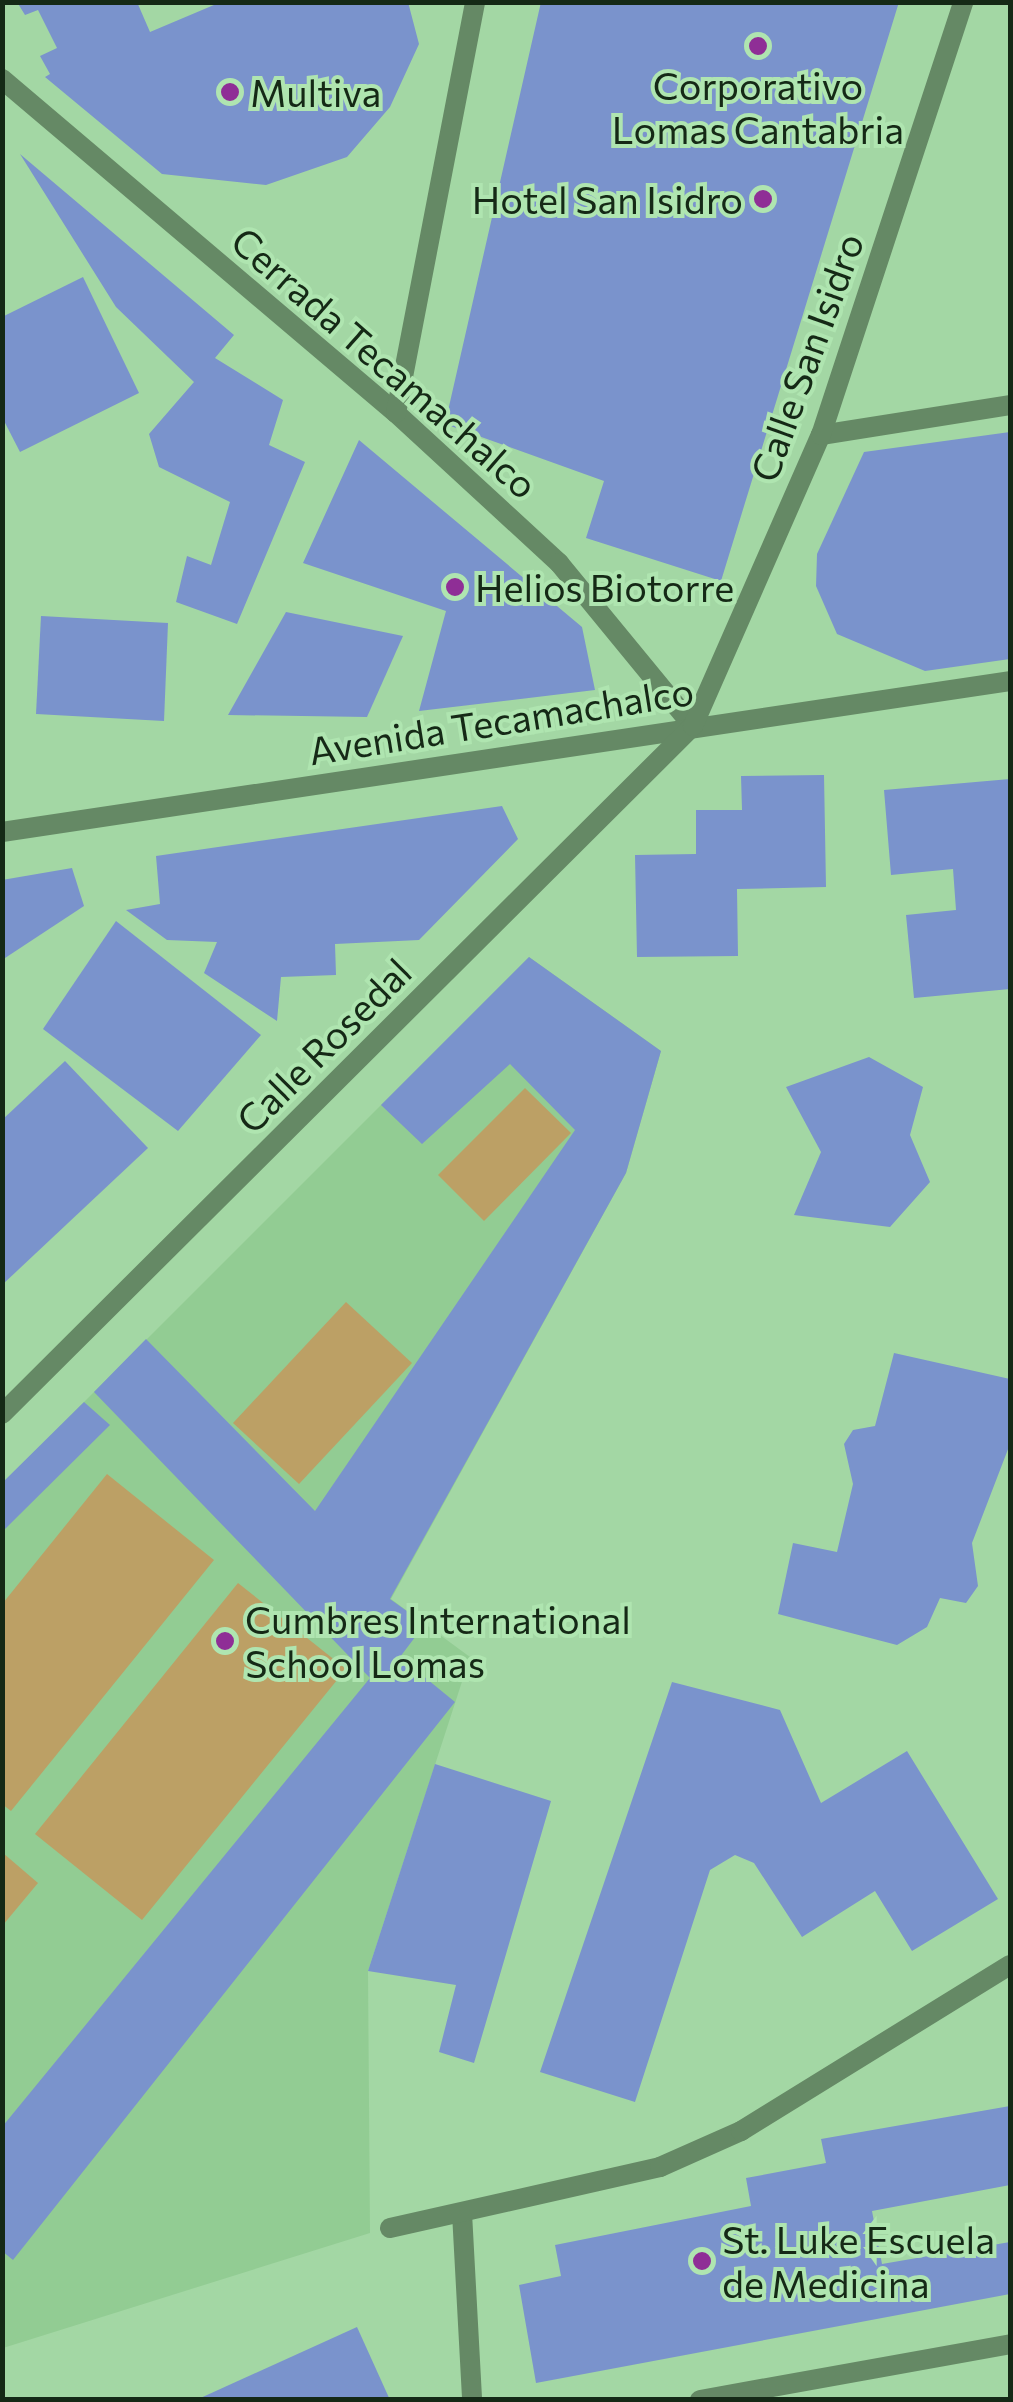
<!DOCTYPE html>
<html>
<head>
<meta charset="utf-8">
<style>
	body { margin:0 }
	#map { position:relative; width:1013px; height:2402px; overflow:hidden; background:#a3d7a4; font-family:Commissioner,sans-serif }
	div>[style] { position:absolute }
	.built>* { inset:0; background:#92cc93 }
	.green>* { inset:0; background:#bca065 }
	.building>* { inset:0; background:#7a93cc }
	.street>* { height:20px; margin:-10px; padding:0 10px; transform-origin:10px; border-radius:10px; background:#658965 }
	.dots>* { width:28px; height:28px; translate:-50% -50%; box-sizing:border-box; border:5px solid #afe5b0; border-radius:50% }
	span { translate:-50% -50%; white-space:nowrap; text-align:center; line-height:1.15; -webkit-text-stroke:8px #afe5b0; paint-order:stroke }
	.poi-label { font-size:38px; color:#152916 }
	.left { translate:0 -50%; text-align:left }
	.right { translate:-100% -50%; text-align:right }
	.street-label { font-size:38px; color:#152916 }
	.frame { position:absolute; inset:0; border:5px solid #152916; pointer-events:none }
</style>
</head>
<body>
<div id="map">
	<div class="built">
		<div style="clip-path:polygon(529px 957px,661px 1051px,626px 1173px,391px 1599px,470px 1657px,368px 1971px,370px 2233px,3px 2348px,3px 1483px)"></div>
	</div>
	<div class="green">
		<div style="clip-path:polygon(525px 1088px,571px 1133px,484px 1221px,438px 1175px)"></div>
		<div style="clip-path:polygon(346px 1302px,412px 1363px,299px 1484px,233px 1423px)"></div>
		<div style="clip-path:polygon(107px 1474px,214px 1560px,11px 1811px,2px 1804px,3px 1603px)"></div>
		<div style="clip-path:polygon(238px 1583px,346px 1669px,142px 1920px,35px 1834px)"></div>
		<div style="clip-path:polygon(3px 1853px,38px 1883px,3px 1925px)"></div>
	</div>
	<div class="building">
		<div style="clip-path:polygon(17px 2px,137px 2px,150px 32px,221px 2px,408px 2px,419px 44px,390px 107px,347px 157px,266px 185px,162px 174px,45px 77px,50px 74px,40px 56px,57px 48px,38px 10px,25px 15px)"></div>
		<div style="clip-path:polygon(541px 2px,899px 2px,721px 581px,586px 538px,604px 481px,445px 424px)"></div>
		<div style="clip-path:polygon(20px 154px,234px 335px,215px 358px,283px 400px,269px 445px,305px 462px,237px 624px,176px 602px,187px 556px,211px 565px,230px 502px,159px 467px,149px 434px,194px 382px,116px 307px)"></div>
		<div style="clip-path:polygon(83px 277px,139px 393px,20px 452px,2px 417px,2px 317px)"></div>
		<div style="clip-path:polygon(1010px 432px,1010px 659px,925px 671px,837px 634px,816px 586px,817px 554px,864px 452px)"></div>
		<div style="clip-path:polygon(359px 440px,582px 627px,595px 690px,419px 711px,446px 611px,303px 563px)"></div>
		<div style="clip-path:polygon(286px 612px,403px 636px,367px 717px,228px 715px)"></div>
		<div style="clip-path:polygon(41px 616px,168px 623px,164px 721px,36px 714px)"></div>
		<div style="clip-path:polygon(824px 775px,826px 887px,737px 889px,738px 956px,637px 957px,635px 855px,696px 854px,696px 810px,742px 810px,741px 776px)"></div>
		<div style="clip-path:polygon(1010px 779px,1010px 989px,914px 998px,906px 915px,956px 910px,953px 869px,891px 875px,884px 790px)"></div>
		<div style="clip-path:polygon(502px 806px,518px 839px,419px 940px,335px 944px,336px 975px,281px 977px,277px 1021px,204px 973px,217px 942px,167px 940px,126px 910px,160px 904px,156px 856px)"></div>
		<div style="clip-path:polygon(72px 868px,84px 906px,2px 960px,2px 880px)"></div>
		<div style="clip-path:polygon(116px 921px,261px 1035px,178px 1131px,43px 1029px)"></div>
		<div style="clip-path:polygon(529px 957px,661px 1051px,626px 1173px,390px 1599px,425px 1624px,400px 1657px,455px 1702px,13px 2260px,2px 2251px,2px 2127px,370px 1678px,94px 1392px,146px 1339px,315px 1511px,575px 1130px,510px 1064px,422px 1144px,381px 1105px)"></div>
		<div style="clip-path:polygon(869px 1057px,923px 1087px,910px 1135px,930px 1182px,890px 1227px,794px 1215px,821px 1152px,786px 1087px)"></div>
		<div style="clip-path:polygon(65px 1061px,148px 1148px,2px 1285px,2px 1120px)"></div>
		<div style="clip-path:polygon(894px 1353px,1010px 1379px,1010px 1444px,972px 1543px,978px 1586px,966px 1603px,940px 1598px,927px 1627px,897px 1645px,778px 1614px,793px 1543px,837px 1552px,853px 1484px,844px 1444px,853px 1430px,875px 1426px)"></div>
		<div style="clip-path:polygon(84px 1402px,110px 1425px,2px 1532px,2px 1483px)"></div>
		<div style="clip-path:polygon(672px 1682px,780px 1710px,821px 1803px,907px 1751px,998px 1899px,912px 1951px,875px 1891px,802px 1937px,754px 1863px,735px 1855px,710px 1870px,635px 2102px,540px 2072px)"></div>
		<div style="clip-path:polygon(435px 1764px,551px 1801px,474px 2063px,439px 2052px,456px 1985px,368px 1971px)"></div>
		<div style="clip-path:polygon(1010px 2106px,1010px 2185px,872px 2211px,882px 2264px,1010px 2242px,1010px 2294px,536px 2383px,519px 2285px,561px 2276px,555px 2245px,751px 2206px,746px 2178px,826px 2163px,821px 2139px)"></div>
		<div style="clip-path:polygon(357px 2327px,390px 2400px,196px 2400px)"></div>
	</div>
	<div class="street">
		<div style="left:2px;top:79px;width:517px;rotate:40.29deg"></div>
		<div style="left:396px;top:413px;width:222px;rotate:42.6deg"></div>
		<div style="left:559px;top:563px;width:211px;rotate:50.6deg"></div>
		<div style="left:396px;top:413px;width:419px;rotate:-79.1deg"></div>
		<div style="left:821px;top:435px;width:191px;rotate:-9deg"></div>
		<div style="left:2px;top:832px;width:1019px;rotate:-8.52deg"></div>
		<div style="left:2px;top:1414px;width:975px;rotate:-44.88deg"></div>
		<div style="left:693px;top:726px;width:318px;rotate:-66.3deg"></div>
		<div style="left:821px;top:435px;width:456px;rotate:-71.8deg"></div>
		<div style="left:462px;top:2213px;width:187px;rotate:86.9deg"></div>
		<div style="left:390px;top:2228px;width:277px;rotate:-12.7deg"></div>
		<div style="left:660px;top:2167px;width:89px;rotate:-24deg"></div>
		<div style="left:741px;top:2131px;width:316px;rotate:-31.7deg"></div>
		<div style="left:700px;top:2400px;width:315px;rotate:-10.2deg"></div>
	</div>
	<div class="dots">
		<div style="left:758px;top:46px;background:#8f2e96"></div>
		<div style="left:230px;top:92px;background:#8f2e96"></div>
		<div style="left:763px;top:199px;background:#8f2e96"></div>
		<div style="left:455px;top:587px;background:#8f2e96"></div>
		<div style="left:225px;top:1641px;background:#8f2e96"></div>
		<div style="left:702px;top:2261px;background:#8f2e96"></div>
	</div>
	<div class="poi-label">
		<span style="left:758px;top:107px">Corporativo<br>Lomas Cantabria</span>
		<span class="left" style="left:250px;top:92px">Multiva</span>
		<span class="right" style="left:743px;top:199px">Hotel San Isidro</span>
		<span class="left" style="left:475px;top:587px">Helios Biotorre</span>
		<span class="left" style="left:245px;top:1641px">Cumbres International<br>School Lomas</span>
		<span class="left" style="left:722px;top:2261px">St. Luke Escuela<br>de Medicina</span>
	</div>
	<div class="street-label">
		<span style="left:806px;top:357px;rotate:-70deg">Calle San Isidro</span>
		<span style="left:385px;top:362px;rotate:41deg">Cerrada Tecamachalco</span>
		<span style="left:501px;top:720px;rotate:-9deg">Avenida Tecamachalco</span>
		<span style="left:323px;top:1045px;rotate:-45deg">Calle Rosedal</span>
	</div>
	<div class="frame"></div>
</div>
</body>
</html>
